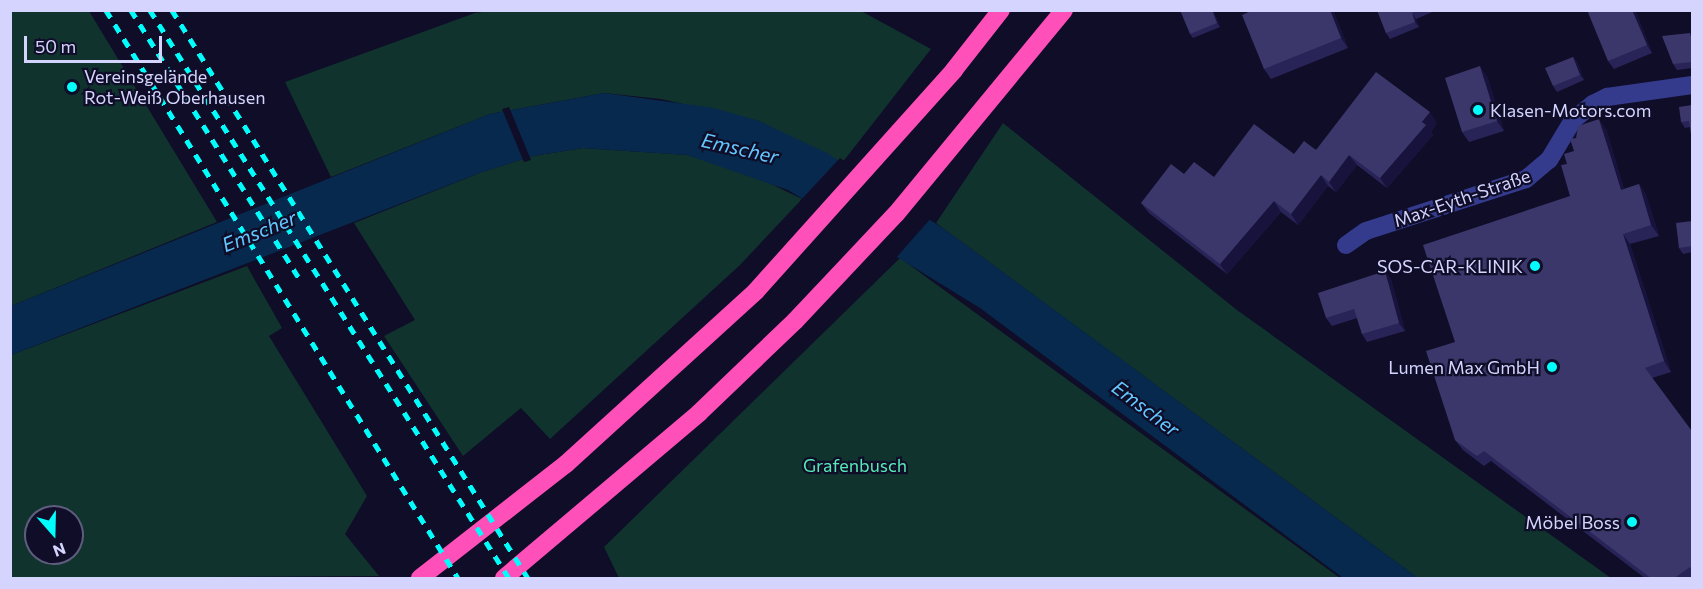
<!DOCTYPE html>
<html>
<head>
<meta charset="utf-8">
<style>
	body { margin:0 }
	#map { position:relative; width:1703px; height:589px; overflow:hidden; background:#0f0d28; font-family:Commissioner,sans-serif }
	div>[style] { position:absolute }
	.green>* { inset:0; background:#10332e }
	.water>* { inset:0; background:#07294d }
	.pier>* { inset:0; background:#0f0d28 }
	.minor>* { height:18px; margin:-9px; padding:0 9px; transform-origin:9px; border-radius:9px; background:#343b8c }
	.highway>* { height:18px; margin:-9px; padding:0 9px; transform-origin:9px; border-radius:9px; background:#ff4fb8 }
	.rail>* { height:4.5px; margin-top:-2.25px; transform-origin:0; background:repeating-linear-gradient(90deg,#00fffc 0 9px,transparent 0 17px) }
	.wall>* { inset:0; background:#292458 }
	.shaded-wall>* { inset:0; background:#17133d }
	.building>* { inset:0; background:#3b376a }
	.dots>* { width:16px; height:16px; translate:-50% -50%; box-sizing:border-box; border:3px solid #0f0d28; border-radius:50% }
	span { translate:-50% -50%; white-space:nowrap; text-align:center; line-height:1.15; -webkit-text-stroke:4.5px #0f0d28; paint-order:stroke }
	.poi-label { font-size:18px; color:#d4d4ff }
	.left { translate:0 -50%; text-align:left }
	.right { translate:-100% -50%; text-align:right }
	.street-label { font-size:18px; color:#d4d4ff }
	.park-label { font-size:18px; color:#55ebb4 }
	.water-label { font-size:20px; color:#62c8ff; font-style:italic }
	.frame { position:absolute; inset:0; border:12px solid #d4d4ff; pointer-events:none }
	.north { position:absolute; left:24px; top:505px; width:60px; height:60px; box-sizing:border-box; background:#0f0d28; border:2px solid #5e5d7e; border-radius:50%; rotate:160deg; font-size:16px; font-weight:700; line-height:24px; text-align:center; color:#d4d4ff }
	.north::after { content:''; display:block; margin:auto; width:21px; height:27px; background:#00fffc; clip-path:polygon(50% 0,100% 100%,50% 72%,0 100%) }
	.scale { position:absolute; left:24px; top:36px; width:138px; height:27px; box-sizing:border-box; border:3px solid #d4d4ff; border-top:0; padding-left:8px; font-size:18px; line-height:21px; white-space:nowrap; color:#d4d4ff; -webkit-text-stroke:4px #0f0d28; paint-order:stroke }
</style>
</head>
<body>
<div id="map">
	<div class="green">
		<div style="clip-path:polygon(500px 10px,861px 11px,931px 49px,842px 163px,759px 121px,661px 99px,604px 93px,490px 114px,331px 177px,285px 82px,475px 13px)"></div>
		<div style="clip-path:polygon(10px 11px,89px 11px,217px 222px,11px 306px)"></div>
		<div style="clip-path:polygon(1003px 123px,1237px 310px,1611px 578px,1418px 578px,936px 223px)"></div>
		<div style="clip-path:polygon(583px 148px,687px 155px,753px 175px,802px 199px,740px 265px,550px 439px,521px 408px,463px 456px,384px 336px,415px 320px,354px 223px,482px 172px,533px 156px)"></div>
		<div style="clip-path:polygon(900px 258px,1340px 578px,619px 578px,604px 547px)"></div>
		<div style="clip-path:polygon(evenodd,247px 266px,282px 328px,269px 336px,367px 496px,345px 534px,379px 576px,11px 578px,11px 355px,247px 266px,36px 517px,72px 517px,72px 553px,36px 553px,36px 517px)"></div>
	</div>
	<div class="water">
		<div style="clip-path:polygon(604px 93px,714px 108px,759px 121px,827px 153px,947px 231px,1418px 578px,1343px 578px,980px 308px,788px 190px,687px 155px,583px 148px,533px 156px,482px 172px,11px 355px,11px 306px,490px 114px)"></div>
	</div>
	<div class="pier">
		<div style="clip-path:polygon(509px 107px,531px 160px,524px 162px,502px 109px)"></div>
		<div style="clip-path:polygon(840px 158px,932px 217px,895px 259px,800px 201px)"></div>
	</div>
	<div class="minor">
		<div style="left:1346px;top:245px;width:24px;rotate:-35deg"></div>
		<div style="left:1366px;top:231px;width:168px;rotate:-18deg"></div>
		<div style="left:1526px;top:179px;width:30px;rotate:-40deg"></div>
		<div style="left:1549px;top:160px;width:47px;rotate:-59deg"></div>
		<div style="left:1573px;top:120px;width:26px;rotate:-39deg"></div>
		<div style="left:1593px;top:104px;width:16px;rotate:-27deg"></div>
		<div style="left:1607px;top:97px;width:86px;rotate:-8deg"></div>
	</div>
	<div class="highway">
		<div style="left:420px;top:578px;width:185px;rotate:-38deg"></div>
		<div style="left:566px;top:464px;width:257px;rotate:-42.3deg"></div>
		<div style="left:756px;top:291px;width:297px;rotate:-48.1deg"></div>
		<div style="left:954px;top:70px;width:76px;rotate:-51.9deg"></div>
		<div style="left:504px;top:578px;width:255px;rotate:-40.2deg"></div>
		<div style="left:699px;top:413px;width:133px;rotate:-43.8deg"></div>
		<div style="left:795px;top:321px;width:147px;rotate:-46.7deg"></div>
		<div style="left:896px;top:214px;width:264px;rotate:-50.5deg"></div>
	</div>
	<div class="rail">
		<div style="left:106px;top:10px;width:668px;rotate:58.21deg"></div>
		<div style="left:131px;top:10px;width:320px;rotate:57.9deg"></div>
		<div style="left:150px;top:10px;width:672px;rotate:57.71deg"></div>
		<div style="left:172px;top:10px;width:670px;rotate:57.92deg"></div>
	</div>
	<div class="wall">
		<div style="clip-path:polygon(1213px 10px,1220px 27px,1193px 38px,1190px 34px)"></div>
		<div style="clip-path:polygon(1253px 10px,1333px 10px,1348px 48px,1271px 79px,1264px 69px)"></div>
		<div style="clip-path:polygon(1377px 10px,1437px 10px,1416px 19px,1419px 27px,1390px 39px,1386px 33px)"></div>
		<div style="clip-path:polygon(1635px 10px,1652px 53px,1614px 69px,1608px 61px)"></div>
		<div style="clip-path:polygon(1690px 33px,1692px 36px,1692px 68px,1677px 70px,1673px 64px)"></div>
		<div style="clip-path:polygon(1573px 57px,1577px 62px,1584px 80px,1557px 92px,1553px 86px)"></div>
		<div style="clip-path:polygon(1487px 76px,1504px 131px,1469px 142px,1462px 132px)"></div>
		<div style="clip-path:polygon(1692px 105px,1692px 136px,1691px 134px,1690px 127px,1685px 128px,1681px 122px)"></div>
		<div style="clip-path:polygon(1437px 123px,1431px 132px,1433px 135px,1387px 188px,1357px 165px,1336px 192px,1328px 186px,1298px 225px,1281px 212px,1227px 274px,1149px 213px,1141px 203px,1184px 174px,1214px 177px,1294px 154px)"></div>
		<div style="clip-path:polygon(1606px 129px,1624px 189px,1639px 184px,1646px 195px,1659px 236px,1630px 244px,1671px 372px,1652px 378px,1691px 430px,1692px 429px,1692px 579px,1646px 579px,1491px 461px,1484px 466px,1463px 450px,1455px 440px,1455px 342px,1570px 196px,1567px 164px,1574px 151px,1576px 138px)"></div>
		<div style="clip-path:polygon(1692px 221px,1692px 252px,1683px 254px,1679px 248px)"></div>
		<div style="clip-path:polygon(1391px 279px,1405px 331px,1367px 342px,1362px 334px,1357px 318px,1332px 326px,1326px 318px)"></div>
	</div>
	<div class="shaded-wall">
		<div style="clip-path:polygon(1212px 10px,1213px 10px,1220px 27px,1217px 23px)"></div>
		<div style="clip-path:polygon(1330px 10px,1333px 10px,1348px 48px,1341px 38px)"></div>
		<div style="clip-path:polygon(1632px 10px,1635px 10px,1652px 53px,1647px 45px)"></div>
		<div style="clip-path:polygon(1412px 13px,1416px 19px,1419px 27px,1415px 22px)"></div>
		<div style="clip-path:polygon(1573px 57px,1577px 62px,1584px 80px,1580px 75px)"></div>
		<div style="clip-path:polygon(1480px 66px,1487px 76px,1504px 131px,1497px 121px)"></div>
		<div style="clip-path:polygon(1430px 112px,1437px 123px,1431px 132px,1433px 135px,1387px 188px,1380px 178px)"></div>
		<div style="clip-path:polygon(1599px 119px,1606px 129px,1628px 201px,1621px 190px)"></div>
		<div style="clip-path:polygon(1349px 155px,1357px 165px,1336px 192px,1329px 182px)"></div>
		<div style="clip-path:polygon(1321px 175px,1328px 186px,1298px 225px,1291px 214px)"></div>
		<div style="clip-path:polygon(1639px 184px,1646px 195px,1659px 236px,1651px 225px)"></div>
		<div style="clip-path:polygon(1274px 201px,1281px 212px,1227px 274px,1220px 264px)"></div>
		<div style="clip-path:polygon(1623px 234px,1630px 244px,1671px 372px,1664px 361px)"></div>
		<div style="clip-path:polygon(1385px 271px,1391px 279px,1405px 331px,1399px 323px)"></div>
	</div>
	<div class="building">
		<div style="clip-path:polygon(1180px 10px,1212px 10px,1217px 23px,1190px 34px)"></div>
		<div style="clip-path:polygon(1253px 10px,1330px 10px,1341px 38px,1264px 69px,1242px 15px)"></div>
		<div style="clip-path:polygon(1377px 10px,1419px 10px,1412px 13px,1415px 22px,1386px 33px)"></div>
		<div style="clip-path:polygon(1587px 10px,1632px 10px,1647px 45px,1608px 61px)"></div>
		<div style="clip-path:polygon(1690px 33px,1690px 36px,1692px 36px,1692px 62px,1673px 64px,1662px 36px)"></div>
		<div style="clip-path:polygon(1573px 57px,1580px 75px,1553px 86px,1545px 68px)"></div>
		<div style="clip-path:polygon(1480px 66px,1497px 121px,1462px 132px,1445px 78px)"></div>
		<div style="clip-path:polygon(1376px 72px,1430px 112px,1422px 122px,1426px 125px,1380px 178px,1349px 155px,1329px 182px,1321px 175px,1291px 214px,1274px 201px,1220px 264px,1141px 203px,1171px 164px,1184px 174px,1194px 162px,1214px 177px,1254px 124px,1294px 154px,1304px 141px,1316px 150px)"></div>
		<div style="clip-path:polygon(1692px 105px,1692px 133px,1691px 134px,1689px 121px,1681px 122px,1679px 107px)"></div>
		<div style="clip-path:polygon(1599px 119px,1621px 190px,1639px 184px,1651px 225px,1623px 234px,1664px 361px,1645px 368px,1691px 430px,1692px 429px,1692px 570px,1690px 567px,1673px 579px,1652px 579px,1484px 451px,1477px 456px,1455px 440px,1426px 351px,1455px 342px,1423px 245px,1570px 196px,1561px 165px,1567px 164px,1564px 154px,1574px 151px,1570px 139px,1576px 138px,1578px 126px)"></div>
		<div style="clip-path:polygon(1692px 221px,1692px 246px,1679px 248px,1676px 223px)"></div>
		<div style="clip-path:polygon(1385px 271px,1399px 323px,1362px 334px,1354px 309px,1326px 318px,1318px 293px)"></div>
	</div>
	<div class="dots">
		<div style="left:72px;top:87px;background:#00fffc"></div>
		<div style="left:1478px;top:110px;background:#00fffc"></div>
		<div style="left:1535px;top:266px;background:#00fffc"></div>
		<div style="left:1552px;top:367px;background:#00fffc"></div>
		<div style="left:1632px;top:522px;background:#00fffc"></div>
	</div>
	<div class="poi-label">
		<span class="left" style="left:84px;top:87px">Vereinsgelände<br>Rot-Weiß Oberhausen</span>
		<span class="left" style="left:1490px;top:110px">Klasen-Motors.com</span>
		<span class="right" style="left:1523px;top:266px">SOS-CAR-KLINIK</span>
		<span class="right" style="left:1540px;top:367px">Lumen Max GmbH</span>
		<span class="right" style="left:1620px;top:522px">Möbel Boss</span>
	</div>
	<div class="street-label">
		<span style="left:1462px;top:198px;rotate:-19deg">Max-Eyth-Straße</span>
	</div>
	<div class="park-label">
		<span style="left:855px;top:465px">Grafenbusch</span>
	</div>
	<div class="water-label">
		<span style="left:740px;top:148px;rotate:13deg">Emscher</span>
		<span style="left:259px;top:231px;rotate:-22deg">Emscher</span>
		<span style="left:1146px;top:408px;rotate:37deg">Emscher</span>
	</div>
	<div class="frame"></div>
	<div class="north">N</div>
	<div class="scale">50 m</div>
</div>
</body>
</html>
